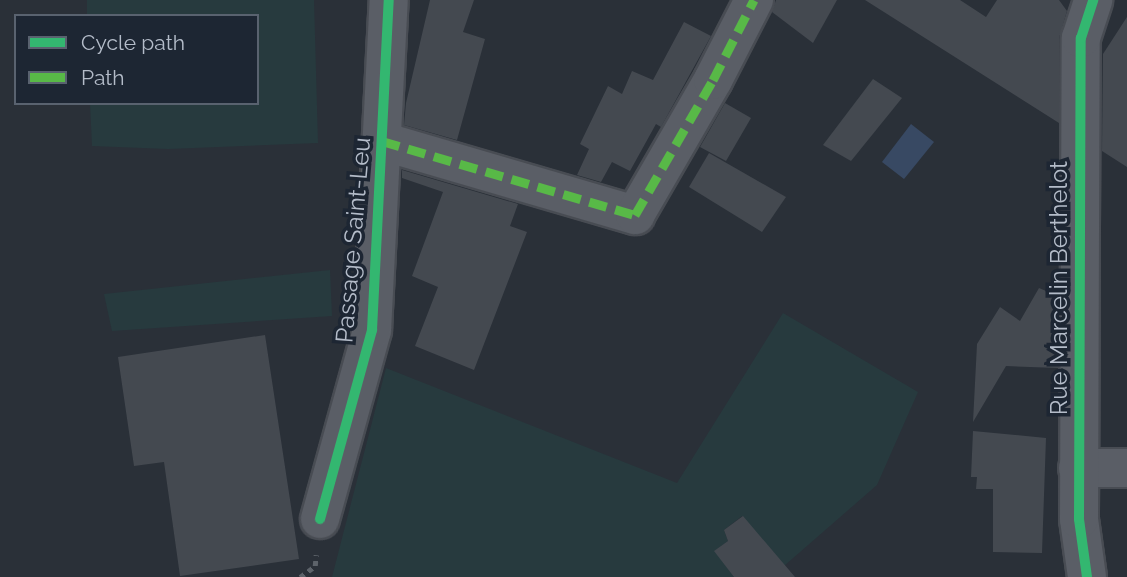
<!DOCTYPE html>
<html>
<head>
<meta charset="utf-8">
<style>
	body { margin:0 }
	#map { position:relative; width:1127px; height:577px; overflow:hidden; background:#2a3038; font-family:Raleway,sans-serif }
	div>[style] { position:absolute }
	.green>* { inset:0; background:#273a3e }
	.water>* { inset:0; background:#384963 }
	.building>* { inset:0; background:#444950 }
	.path>* { height:4.5px; margin-top:-2.25px; transform-origin:0; background:repeating-linear-gradient(90deg,#5d636a 0 5px,transparent 0 10px) }
	.roads { filter:drop-shadow(2px 0 #484c53) drop-shadow(-2px 0 #484c53) drop-shadow(0 2px #484c53) drop-shadow(0 -2px #484c53) }
	.minor>* { height:38px; margin:-19px; padding:0 19px; transform-origin:19px; border-radius:19px; background:#5a5e66 }
	.quiet>* { height:9px; margin-top:-4.5px; transform-origin:0; background:repeating-linear-gradient(90deg,#58b947 0 18px,transparent 0 27px) }
	.cycleway>* { height:10px; margin:-5px; padding:0 5px; transform-origin:5px; border-radius:5px; background:#33b770 }
	span { translate:-50% -50%; white-space:nowrap; text-align:center; line-height:1.15; -webkit-text-stroke:7px #1d2633; paint-order:stroke }
	.street-label { font-size:24px; color:#b4bcc9 }
	.legend { position:absolute; left:14px; top:14px; width:245px; height:91px; box-sizing:border-box; background:#1d2633; border:2px solid #59626f; margin:0; padding:9px 12px; list-style:none; font-size:21px; color:#b4bcc9 }
	.legend li { display:flex; align-items:center; gap:14px; height:35px }
	.legend b { width:35px; border:2px solid #59626f }
</style>
</head>
<body>
<div id="map">
	<div class="green">
		<div style="clip-path:polygon(87px 0,314px 0,318px 143px,168px 149px,92px 146px,90px 103px,257px 103px,257px 16px,87px 16px)"></div>
		<div style="clip-path:polygon(330px 270px,332px 316px,112px 331px,104px 294px)"></div>
		<div style="clip-path:polygon(783px 313px,918px 392px,877px 485px,784px 566px,742px 516px,724px 530px,728px 541px,715px 551px,734px 577px,332px 577px,386px 368px,677px 483px)"></div>
	</div>
	<div class="water">
		<div style="clip-path:polygon(911px 124px,934px 142px,904px 179px,882px 162px)"></div>
	</div>
	<div class="building">
		<div style="clip-path:polygon(430px 0,474px 0,463px 32px,485px 39px,457px 140px,404px 125px,406px 103px)"></div>
		<div style="clip-path:polygon(776px 0,837px 0,813px 43px,772px 12px)"></div>
		<div style="clip-path:polygon(865px 0,960px 0,986px 17px,997px 0,1059px 0,1067px 11px,1059px 38px,1059px 123px)"></div>
		<div style="clip-path:polygon(1127px 17px,1127px 167px,1102px 151px,1103px 54px)"></div>
		<div style="clip-path:polygon(684px 22px,711px 36px,661px 127px,656px 124px,630px 171px,612px 162px,601px 182px,577px 175px,589px 149px,580px 144px,608px 86px,622px 94px,632px 71px,653px 80px)"></div>
		<div style="clip-path:polygon(873px 79px,902px 98px,851px 161px,823px 145px)"></div>
		<div style="clip-path:polygon(725px 103px,751px 118px,726px 161px,700px 147px)"></div>
		<div style="clip-path:polygon(709px 153px,786px 197px,762px 232px,689px 187px)"></div>
		<div style="clip-path:polygon(402px 170px,518px 204px,510px 226px,527px 232px,474px 370px,415px 346px,438px 287px,412px 276px,443px 192px,402px 178px)"></div>
		<div style="clip-path:polygon(1039px 288px,1058px 296px,1058px 368px,1006px 366px,973px 422px,977px 344px,1000px 307px,1020px 321px)"></div>
		<div style="clip-path:polygon(265px 335px,299px 559px,180px 576px,164px 462px,134px 466px,118px 357px)"></div>
		<div style="clip-path:polygon(973px 431px,1046px 438px,1042px 553px,993px 552px,993px 489px,976px 489px,977px 477px,971px 477px)"></div>
		<div style="clip-path:polygon(743px 516px,795px 577px,734px 577px,714px 551px,728px 541px,724px 530px)"></div>
	</div>
	<div class="path">
		<div style="left:300px;top:577px;width:19px;rotate:-36deg"></div>
		<div style="left:315px;top:566px;width:11px;rotate:-85deg"></div>
	</div>
	<div class="roads">
		<div class="minor">
			<div style="left:382px;top:141px;width:264px;rotate:16.3deg"></div>
			<div style="left:635px;top:215px;width:156px;rotate:-60deg"></div>
			<div style="left:713px;top:80px;width:90px;rotate:-62.9deg"></div>
			<div style="left:1078px;top:468px;width:49px"></div>
			<div style="left:320px;top:519px;width:196px;rotate:-74.6deg"></div>
			<div style="left:372px;top:330px;width:330px;rotate:-87.1deg"></div>
			<div style="left:1087px;top:577px;width:59px;rotate:-97.9deg"></div>
			<div style="left:1079px;top:519px;width:481px;rotate:-89.8deg"></div>
			<div style="left:1081px;top:38px;width:40px;rotate:-72deg"></div>
		</div>
	</div>
	<div class="quiet">
		<div style="left:382px;top:141px;width:264px;rotate:16.3deg"></div>
		<div style="left:635px;top:215px;width:156px;rotate:-60deg"></div>
		<div style="left:713px;top:80px;width:90px;rotate:-62.9deg"></div>
	</div>
	<div class="cycleway">
		<div style="left:320px;top:519px;width:196px;rotate:-74.6deg"></div>
		<div style="left:372px;top:330px;width:330px;rotate:-87.1deg"></div>
		<div style="left:1087px;top:577px;width:59px;rotate:-97.9deg"></div>
		<div style="left:1079px;top:519px;width:481px;rotate:-89.8deg"></div>
		<div style="left:1081px;top:38px;width:40px;rotate:-72deg"></div>
	</div>
	<div class="street-label">
		<span style="left:353px;top:240px;rotate:-85deg">Passage Saint-Leu</span>
		<span style="left:1059px;top:288px;rotate:-90deg">Rue Marcelin Berthelot</span>
	</div>
	<ul class="legend">
	<li><b style="height:9px;background:#33b770"></b>Cycle path</li>
	<li><b style="height:9px;background:#58b947"></b>Path</li>
	</ul>
</div>
</body>
</html>
